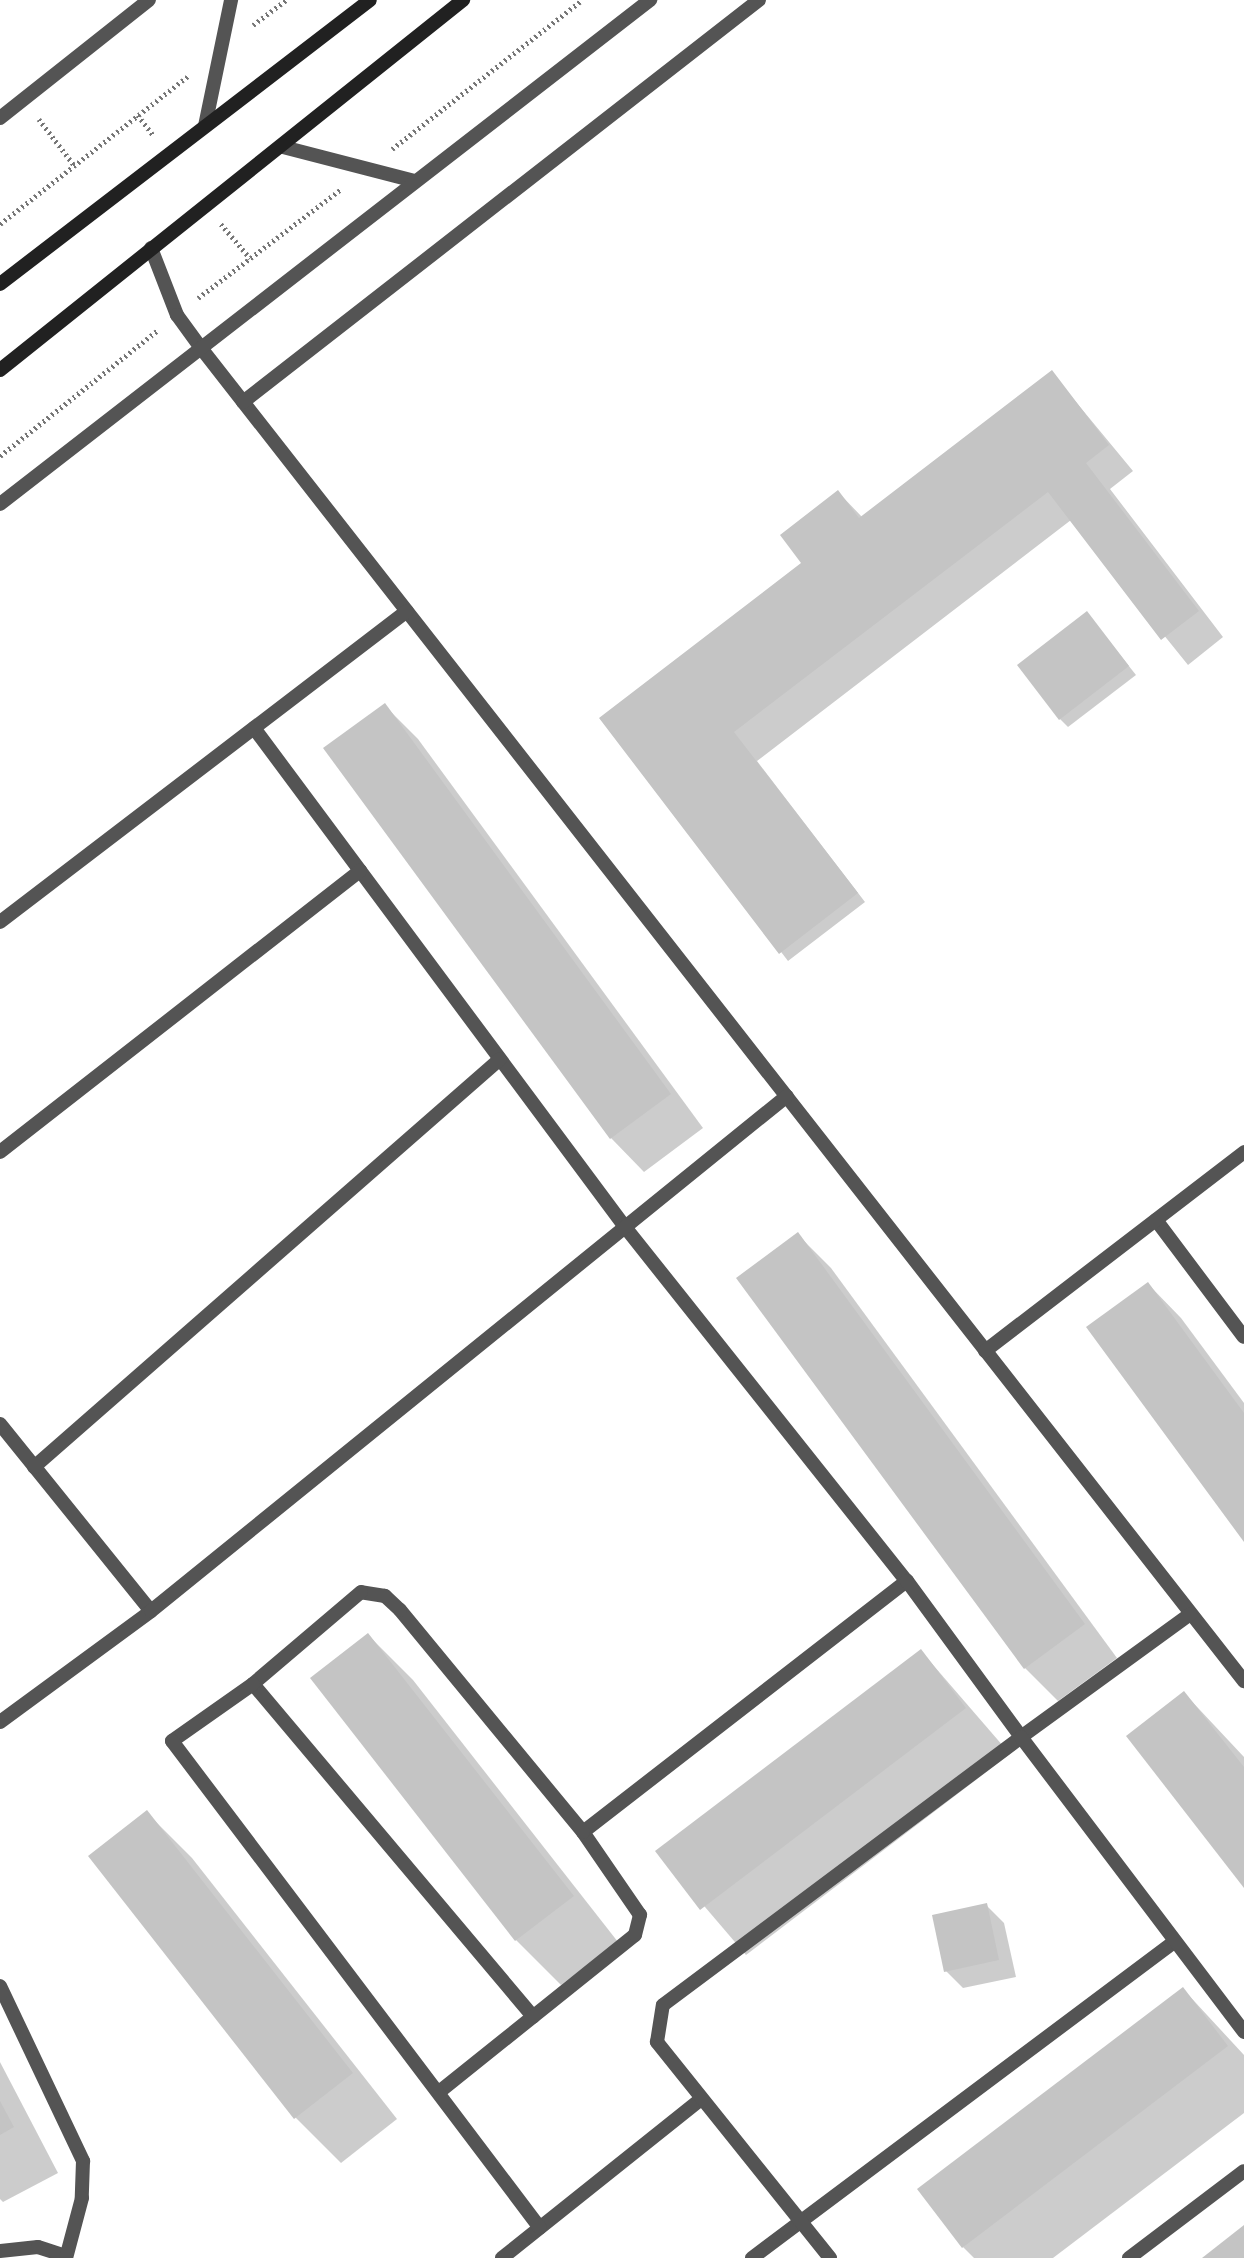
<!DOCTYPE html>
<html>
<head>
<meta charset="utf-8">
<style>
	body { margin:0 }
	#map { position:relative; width:1244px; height:2258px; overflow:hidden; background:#fff; font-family:"DejaVu Sans",sans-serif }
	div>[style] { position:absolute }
	.shadow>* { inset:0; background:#0003 }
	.building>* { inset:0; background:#c4c4c4 }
	.path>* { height:4.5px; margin-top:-2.25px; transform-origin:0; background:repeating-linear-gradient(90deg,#767676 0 2px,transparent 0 5.5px) }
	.lane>* { height:14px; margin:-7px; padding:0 7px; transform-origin:7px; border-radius:7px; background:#545454 }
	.street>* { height:14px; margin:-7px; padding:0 7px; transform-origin:7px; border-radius:7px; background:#545454 }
	.secondary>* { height:14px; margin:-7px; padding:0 7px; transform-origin:7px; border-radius:7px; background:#212121 }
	span { translate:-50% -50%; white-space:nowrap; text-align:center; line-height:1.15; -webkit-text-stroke:6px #fff; paint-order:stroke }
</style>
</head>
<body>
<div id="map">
	<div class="shadow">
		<div style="clip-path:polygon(1052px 373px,1133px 471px,1110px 489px,1223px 637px,1188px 665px,1071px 520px,757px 761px,865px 902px,788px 961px,658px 791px,804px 563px,838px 492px,863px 518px)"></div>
		<div style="clip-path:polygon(1087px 613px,1136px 675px,1068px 727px,1060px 719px)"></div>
		<div style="clip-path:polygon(385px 706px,418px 739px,703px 1128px,644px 1172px,611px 1138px,326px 749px)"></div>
		<div style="clip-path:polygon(798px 1235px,831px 1268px,1117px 1658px,1058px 1701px,1025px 1668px)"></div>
		<div style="clip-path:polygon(1148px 1284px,1181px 1318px,1244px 1403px,1244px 1539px)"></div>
		<div style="clip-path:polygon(368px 1635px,413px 1680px,618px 1942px,561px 1985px,516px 1940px)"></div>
		<div style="clip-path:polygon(921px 1651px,1010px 1754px,746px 1955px,658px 1852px)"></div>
		<div style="clip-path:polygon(1184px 1693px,1244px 1757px,1244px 1885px)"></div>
		<div style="clip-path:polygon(147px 1813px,192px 1858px,397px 2119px,341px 2163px,296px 2118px,91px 1856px)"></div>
		<div style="clip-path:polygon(986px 1905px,1004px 1923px,1016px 1977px,963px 1988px,946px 1971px)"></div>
		<div style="clip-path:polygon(1183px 1989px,1244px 2055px,1244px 2113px,1053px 2258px,974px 2258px,963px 2247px)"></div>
		<div style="clip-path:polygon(0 2062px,58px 2173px,3px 2202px,0 2199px)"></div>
	</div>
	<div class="building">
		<div style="clip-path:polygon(1052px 370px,1109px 445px,1086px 463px,1199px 611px,1161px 640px,1048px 492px,734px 732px,858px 893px,779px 954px,599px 718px,801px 563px,780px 535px,838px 490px,859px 518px)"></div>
		<div style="clip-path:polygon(1087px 611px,1129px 666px,1059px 720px,1017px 665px)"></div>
		<div style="clip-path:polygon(385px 703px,671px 1094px,610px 1139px,323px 748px)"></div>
		<div style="clip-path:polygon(798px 1232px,1085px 1624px,1024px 1669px,736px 1278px)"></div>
		<div style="clip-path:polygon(1148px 1282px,1244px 1413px,1244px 1542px,1086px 1327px)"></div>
		<div style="clip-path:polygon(368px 1633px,574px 1896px,515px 1941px,310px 1678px)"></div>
		<div style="clip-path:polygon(921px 1649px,966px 1708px,700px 1910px,655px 1851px)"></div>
		<div style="clip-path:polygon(1184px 1691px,1244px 1767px,1244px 1888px,1126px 1736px)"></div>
		<div style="clip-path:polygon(147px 1810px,353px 2073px,294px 2119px,88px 1856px)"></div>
		<div style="clip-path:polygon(987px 1903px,999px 1960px,944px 1972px,932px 1915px)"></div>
		<div style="clip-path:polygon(1183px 1987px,1228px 2046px,962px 2248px,917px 2189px)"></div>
		<div style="clip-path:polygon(0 2101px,14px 2127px,0 2135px)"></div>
		<div style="clip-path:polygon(1244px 2225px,1244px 2258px,1202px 2258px)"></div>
	</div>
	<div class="path">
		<div style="left:253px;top:25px;width:41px;rotate:-37.1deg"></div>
		<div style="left:138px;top:115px;width:25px;rotate:53deg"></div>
		<div style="left:39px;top:119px;width:58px;rotate:52.7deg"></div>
		<div style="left:392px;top:149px;width:241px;rotate:-38.1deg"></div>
		<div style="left:0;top:224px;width:239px;rotate:-38.2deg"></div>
		<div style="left:221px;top:224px;width:45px;rotate:49.5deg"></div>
		<div style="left:198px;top:298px;width:180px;rotate:-37.3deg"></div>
		<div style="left:0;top:456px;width:202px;rotate:-38.6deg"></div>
	</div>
	<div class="lane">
		<div style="left:0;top:118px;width:190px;rotate:-38.4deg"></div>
		<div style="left:205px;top:126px;width:129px;rotate:-78.3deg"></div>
		<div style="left:283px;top:147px;width:135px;rotate:14.5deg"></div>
		<div style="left:151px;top:248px;width:72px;rotate:68.8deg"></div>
		<div style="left:177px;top:315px;width:41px;rotate:54deg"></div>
		<div style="left:201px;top:348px;width:1693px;rotate:51.96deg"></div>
		<div style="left:243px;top:402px;width:654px;rotate:-37.92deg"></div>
		<div style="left:0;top:504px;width:823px;rotate:-37.79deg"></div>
		<div style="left:254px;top:728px;width:622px;rotate:53.37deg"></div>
		<div style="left:625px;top:1227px;width:453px;rotate:51.5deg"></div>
		<div style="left:0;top:922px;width:512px;rotate:-37.38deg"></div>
		<div style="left:0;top:1152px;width:457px;rotate:-38deg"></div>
		<div style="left:1156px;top:1220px;width:146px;rotate:53.1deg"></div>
		<div style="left:0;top:1424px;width:240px;rotate:51.1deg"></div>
		<div style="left:34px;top:1467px;width:619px;rotate:-41.2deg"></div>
		<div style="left:253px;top:1684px;width:435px;rotate:49.9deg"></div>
		<div style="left:0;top:1722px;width:187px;rotate:-36.3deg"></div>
		<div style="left:151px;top:1611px;width:818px;rotate:-39deg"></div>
		<div style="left:583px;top:1832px;width:410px;rotate:-37.8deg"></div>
		<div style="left:907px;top:1581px;width:193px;rotate:53.8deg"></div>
		<div style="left:1021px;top:1737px;width:209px;rotate:-36deg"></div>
		<div style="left:0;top:2251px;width:38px;rotate:-6deg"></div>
		<div style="left:38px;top:2247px;width:28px;rotate:18deg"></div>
		<div style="left:502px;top:2258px;width:252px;rotate:-38.6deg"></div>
		<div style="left:752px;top:2258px;width:527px;rotate:-36.83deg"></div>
		<div style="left:830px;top:2258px;width:277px;rotate:-128.7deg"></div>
		<div style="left:657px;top:2042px;width:37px;rotate:-81deg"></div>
		<div style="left:663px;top:2005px;width:447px;rotate:-36.8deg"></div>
		<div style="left:1021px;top:1737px;width:370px;rotate:52.9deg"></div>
	</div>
	<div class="street">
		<div style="left:985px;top:1351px;width:327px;rotate:-37.5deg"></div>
		<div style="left:0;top:1986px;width:194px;rotate:64.6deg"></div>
		<div style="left:83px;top:2161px;width:37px;rotate:92deg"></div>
		<div style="left:82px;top:2198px;width:62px;rotate:104.9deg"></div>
		<div style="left:439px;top:2092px;width:251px;rotate:-38.7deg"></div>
		<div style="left:635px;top:1935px;width:21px;rotate:-76deg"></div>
		<div style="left:640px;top:1915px;width:101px;rotate:-124.5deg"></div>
		<div style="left:583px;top:1832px;width:288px;rotate:-129.5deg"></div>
		<div style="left:400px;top:1610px;width:21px;rotate:-137deg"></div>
		<div style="left:385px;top:1596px;width:24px;rotate:-171deg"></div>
		<div style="left:361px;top:1592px;width:142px;rotate:139.6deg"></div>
		<div style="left:253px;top:1684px;width:99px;rotate:144.9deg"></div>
		<div style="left:172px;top:1741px;width:610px;rotate:52.92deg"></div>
		<div style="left:1129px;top:2258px;width:144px;rotate:-37.1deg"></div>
	</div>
	<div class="secondary">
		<div style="left:0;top:284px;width:466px;rotate:-37.5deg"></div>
		<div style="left:0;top:370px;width:593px;rotate:-38.63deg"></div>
	</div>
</div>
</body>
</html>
